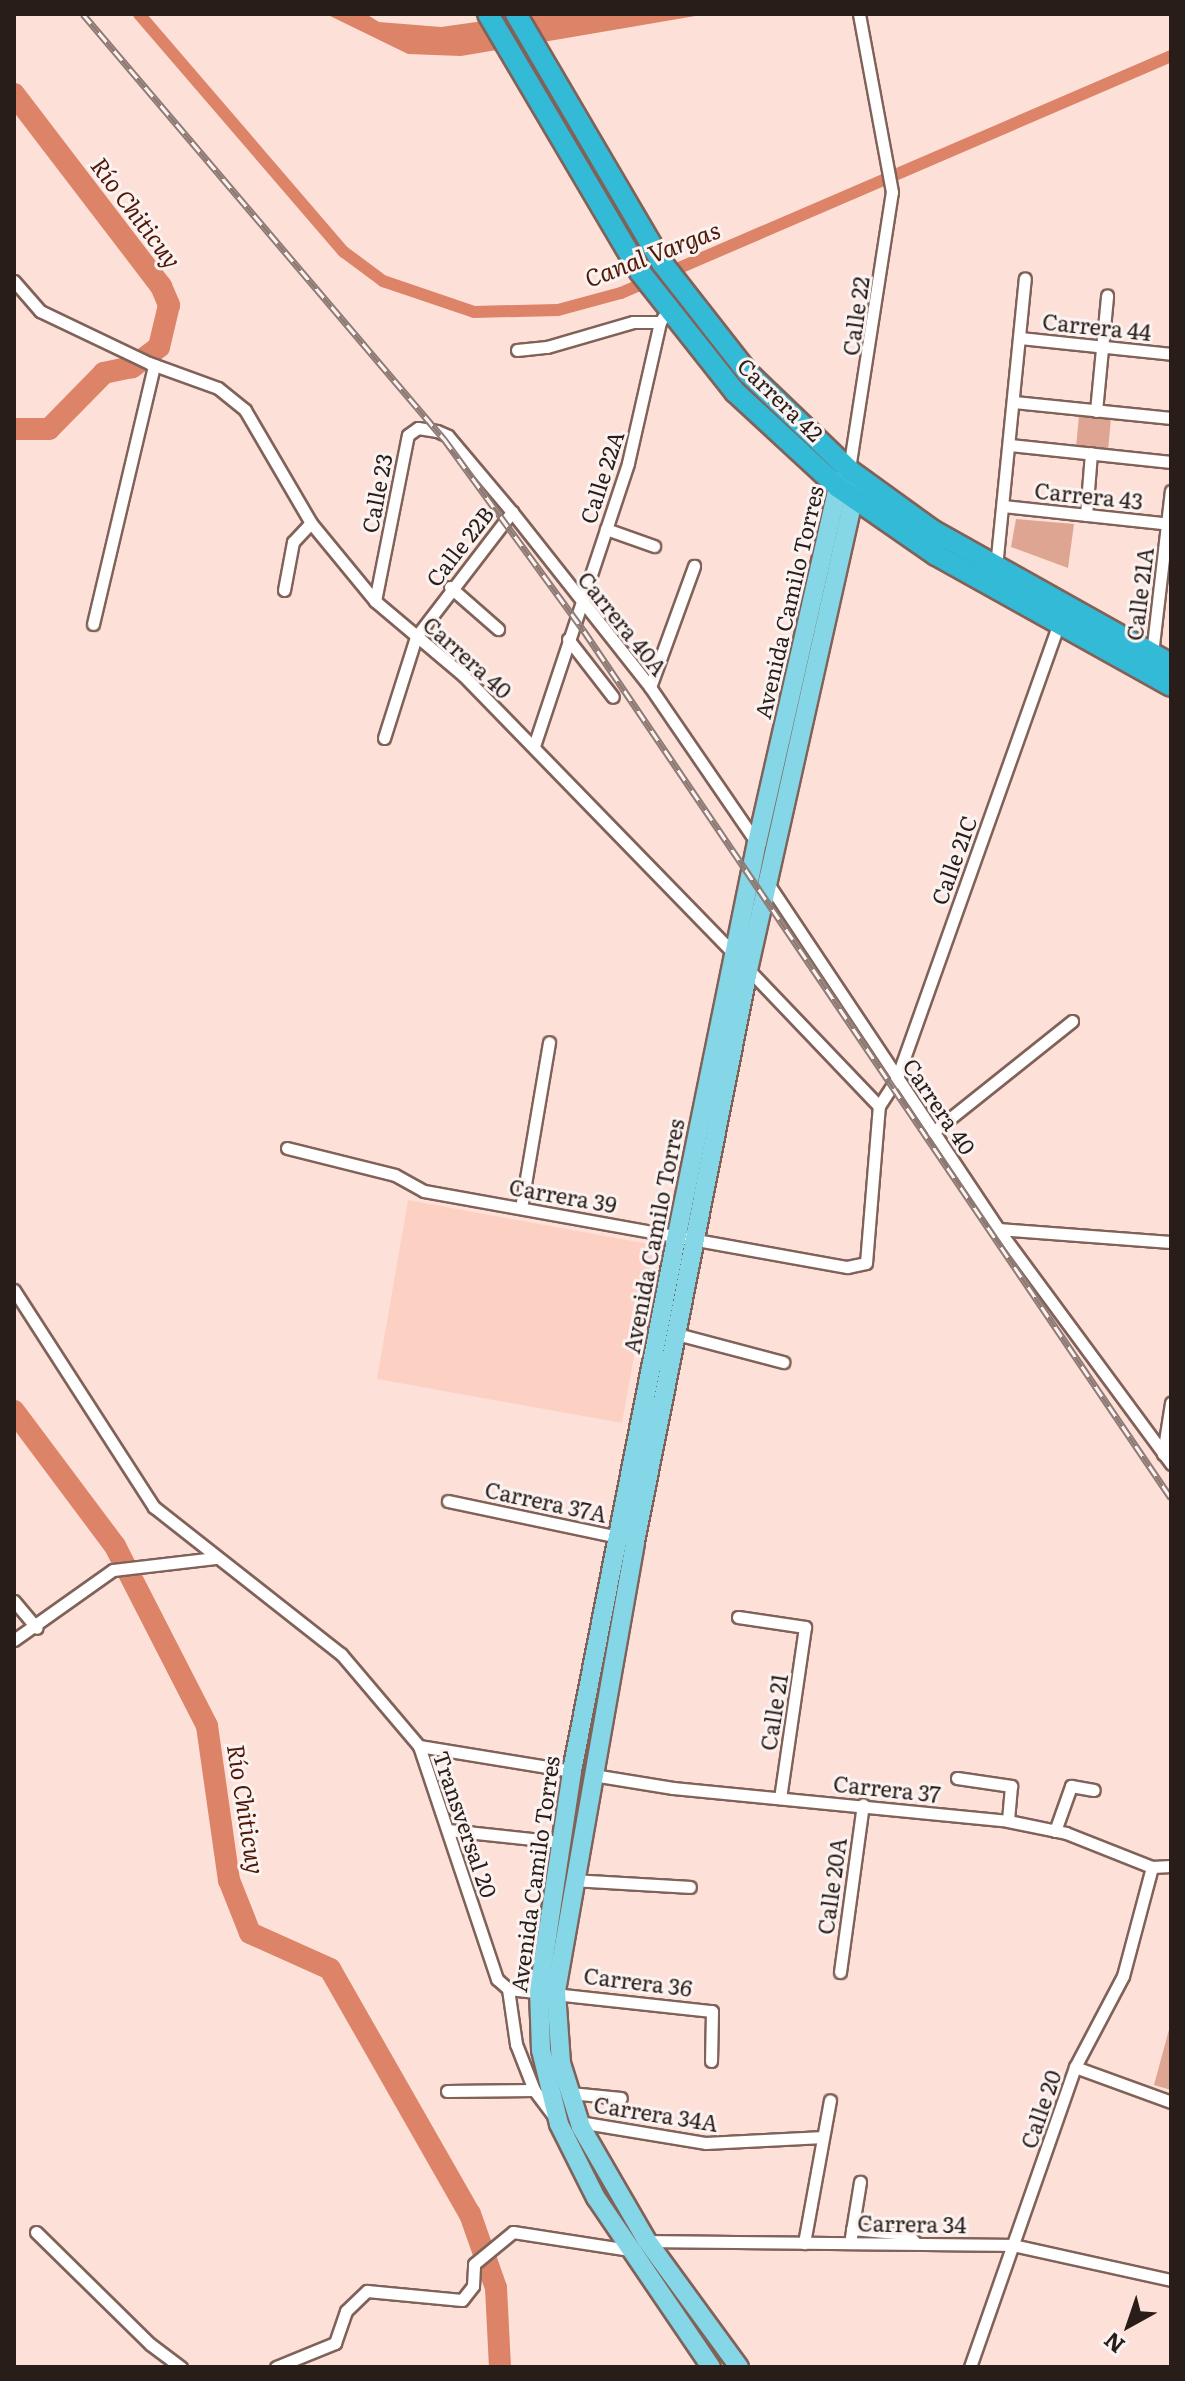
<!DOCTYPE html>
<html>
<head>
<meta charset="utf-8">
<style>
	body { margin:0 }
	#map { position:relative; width:1185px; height:2381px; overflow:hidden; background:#fde0d8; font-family:Literata,serif }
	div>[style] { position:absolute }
	.built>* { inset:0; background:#fcd1c4 }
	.green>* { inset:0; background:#dfa593 }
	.water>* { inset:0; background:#dc8368 }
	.canal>* { height:12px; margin:-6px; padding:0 6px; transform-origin:6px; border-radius:6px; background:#dc8368 }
	.river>* { height:22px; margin:-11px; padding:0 11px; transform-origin:11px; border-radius:11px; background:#dc8368 }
	.roads { filter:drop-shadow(2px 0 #806259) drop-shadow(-2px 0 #806259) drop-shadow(0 2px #806259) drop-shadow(0 -2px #806259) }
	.street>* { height:11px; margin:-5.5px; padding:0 5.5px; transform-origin:5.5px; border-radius:5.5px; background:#fff }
	.primary>* { height:18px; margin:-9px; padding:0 9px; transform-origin:9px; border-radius:9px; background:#85d6e7 }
	.highway>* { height:20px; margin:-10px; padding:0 10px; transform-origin:10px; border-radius:10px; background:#33bad7 }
	.rail>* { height:7px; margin-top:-3.5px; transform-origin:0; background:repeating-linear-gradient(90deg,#faf3f1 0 12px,#8f7b75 0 24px); box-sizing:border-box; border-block:2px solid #8f7b75 }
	span { translate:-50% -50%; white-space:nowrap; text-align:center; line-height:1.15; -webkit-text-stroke:6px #faf3f1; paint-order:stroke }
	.street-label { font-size:22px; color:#291d19 }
	.water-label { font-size:24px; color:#501806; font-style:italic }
	.frame { position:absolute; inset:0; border:16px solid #291d19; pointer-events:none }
	.north { position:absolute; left:1089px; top:2285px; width:80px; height:80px; -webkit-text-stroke:6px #faf3f1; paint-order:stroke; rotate:220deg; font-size:22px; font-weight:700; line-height:32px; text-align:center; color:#291d19 }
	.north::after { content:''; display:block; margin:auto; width:28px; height:36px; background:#291d19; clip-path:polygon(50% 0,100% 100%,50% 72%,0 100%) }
</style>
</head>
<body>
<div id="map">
	<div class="built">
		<div style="clip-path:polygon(408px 1200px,654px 1245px,622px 1423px,377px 1379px)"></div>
	</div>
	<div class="green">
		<div style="clip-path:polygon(1079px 415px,1111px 418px,1108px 451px,1076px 448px)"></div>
		<div style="clip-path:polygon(1016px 519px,1074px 524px,1068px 568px,1011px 547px)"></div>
		<div style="clip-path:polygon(1170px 2026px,1171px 2026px,1171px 2090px,1154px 2085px)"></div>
	</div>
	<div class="water">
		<div style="clip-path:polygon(326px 14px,366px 14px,379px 22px,441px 27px,532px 14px,707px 14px,461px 56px,408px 54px)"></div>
	</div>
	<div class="canal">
		<div style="left:139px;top:14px;width:314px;rotate:49.3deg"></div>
		<div style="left:344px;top:252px;width:49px;rotate:36.6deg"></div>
		<div style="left:383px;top:281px;width:96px;rotate:18.8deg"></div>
		<div style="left:474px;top:312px;width:84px;rotate:-1.4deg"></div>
		<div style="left:558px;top:310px;width:65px;rotate:-15.1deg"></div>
		<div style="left:621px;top:293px;width:599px;rotate:-23.31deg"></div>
	</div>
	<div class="river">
		<div style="left:14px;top:94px;width:242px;rotate:52.6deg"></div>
		<div style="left:161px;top:286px;width:21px;rotate:67deg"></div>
		<div style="left:169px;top:305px;width:43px;rotate:103.4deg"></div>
		<div style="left:159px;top:347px;width:34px;rotate:143deg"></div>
		<div style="left:132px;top:367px;width:29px;rotate:168deg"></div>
		<div style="left:104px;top:373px;width:78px;rotate:134.5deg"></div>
		<div style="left:49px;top:429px;width:35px;rotate:180deg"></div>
		<div style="left:14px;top:1411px;width:169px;rotate:53.2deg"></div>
		<div style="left:115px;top:1546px;width:202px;rotate:62.9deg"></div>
		<div style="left:207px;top:1726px;width:156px;rotate:81.9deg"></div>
		<div style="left:229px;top:1880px;width:57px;rotate:68.4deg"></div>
		<div style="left:250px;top:1933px;width:88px;rotate:24.2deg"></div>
		<div style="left:330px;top:1969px;width:282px;rotate:60.3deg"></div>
		<div style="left:470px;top:2214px;width:78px;rotate:70.6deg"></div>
		<div style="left:496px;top:2288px;width:79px;rotate:87.1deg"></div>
	</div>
	<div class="roads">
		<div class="street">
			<div style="left:14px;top:281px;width:40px;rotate:49deg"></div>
			<div style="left:40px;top:311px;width:121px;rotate:25.5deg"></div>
			<div style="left:149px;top:363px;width:73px;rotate:19.9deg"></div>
			<div style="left:218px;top:388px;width:35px;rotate:39deg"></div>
			<div style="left:245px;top:410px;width:131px;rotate:59.7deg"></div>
			<div style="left:311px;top:523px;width:101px;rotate:50.6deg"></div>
			<div style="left:375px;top:601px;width:116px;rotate:40.1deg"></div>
			<div style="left:464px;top:676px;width:389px;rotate:45.8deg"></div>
			<div style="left:1020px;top:338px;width:152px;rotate:6deg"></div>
			<div style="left:517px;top:350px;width:30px;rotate:-6deg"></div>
			<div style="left:547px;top:347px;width:90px;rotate:-16.2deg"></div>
			<div style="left:633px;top:322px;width:27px"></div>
			<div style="left:1014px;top:402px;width:158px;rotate:5.8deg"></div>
			<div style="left:1096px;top:411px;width:116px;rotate:-84.5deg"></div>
			<div style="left:1010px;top:445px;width:162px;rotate:6deg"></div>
			<div style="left:849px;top:469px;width:280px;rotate:-81.2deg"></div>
			<div style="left:892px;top:192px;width:181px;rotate:-100.5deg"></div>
			<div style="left:1003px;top:506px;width:169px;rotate:6.1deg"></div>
			<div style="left:1086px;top:515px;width:62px;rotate:-85.4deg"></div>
			<div style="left:606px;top:529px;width:51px;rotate:19.5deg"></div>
			<div style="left:996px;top:567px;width:290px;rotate:-84.3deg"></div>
			<div style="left:450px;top:587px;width:64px;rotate:41.2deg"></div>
			<div style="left:284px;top:590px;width:49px;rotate:-79.4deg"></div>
			<div style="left:293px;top:542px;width:26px;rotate:-47deg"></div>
			<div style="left:375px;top:601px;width:169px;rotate:-78.8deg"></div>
			<div style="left:408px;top:435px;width:12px;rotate:-35deg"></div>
			<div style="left:418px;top:428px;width:19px;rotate:9deg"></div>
			<div style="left:437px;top:431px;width:12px;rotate:24deg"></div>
			<div style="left:448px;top:436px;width:99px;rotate:49.9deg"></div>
			<div style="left:512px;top:512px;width:223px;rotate:51.7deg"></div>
			<div style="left:650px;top:687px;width:189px;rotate:55.6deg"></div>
			<div style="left:93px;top:624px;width:266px;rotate:-76.7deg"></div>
			<div style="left:568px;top:639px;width:73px;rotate:52.2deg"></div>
			<div style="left:1152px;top:654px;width:164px;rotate:-83.4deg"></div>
			<div style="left:650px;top:687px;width:129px;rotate:-70deg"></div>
			<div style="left:384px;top:738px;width:106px;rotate:-72.4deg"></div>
			<div style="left:416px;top:637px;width:158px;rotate:-52.5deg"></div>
			<div style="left:534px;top:746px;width:298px;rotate:-71.6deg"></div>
			<div style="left:628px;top:463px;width:145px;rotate:-77.2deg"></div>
			<div style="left:660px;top:322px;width:14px;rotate:-56deg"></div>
			<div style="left:769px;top:885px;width:413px;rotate:56.3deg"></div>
			<div style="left:998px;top:1229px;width:292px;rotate:53.6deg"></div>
			<div style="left:747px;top:968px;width:191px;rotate:46.3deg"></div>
			<div style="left:933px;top:1132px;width:178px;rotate:-38.6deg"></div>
			<div style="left:287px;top:1148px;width:111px;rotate:14deg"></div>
			<div style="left:395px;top:1175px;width:33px;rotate:29deg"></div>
			<div style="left:424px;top:1191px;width:430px;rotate:10.2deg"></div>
			<div style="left:847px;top:1267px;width:19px;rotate:-12deg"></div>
			<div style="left:866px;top:1263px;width:158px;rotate:-85.3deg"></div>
			<div style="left:879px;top:1106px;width:33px;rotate:-57deg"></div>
			<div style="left:897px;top:1078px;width:481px;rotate:-70.4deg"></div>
			<div style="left:521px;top:1208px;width:168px;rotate:-80.4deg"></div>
			<div style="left:998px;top:1229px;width:173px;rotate:4.3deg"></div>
			<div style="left:14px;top:1290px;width:258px;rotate:57.2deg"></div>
			<div style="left:154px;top:1507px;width:238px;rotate:38.2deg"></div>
			<div style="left:341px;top:1654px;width:121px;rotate:49.7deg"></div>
			<div style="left:419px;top:1746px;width:246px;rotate:71.5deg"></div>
			<div style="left:497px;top:1979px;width:15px;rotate:42deg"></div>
			<div style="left:508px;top:1989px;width:205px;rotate:6.2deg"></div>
			<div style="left:712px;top:2011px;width:50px;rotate:91.1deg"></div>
			<div style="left:677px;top:1334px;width:110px;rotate:14.8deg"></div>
			<div style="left:1163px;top:1454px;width:52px;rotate:-81.1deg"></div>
			<div style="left:448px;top:1501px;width:179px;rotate:11.9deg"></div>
			<div style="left:14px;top:1601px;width:35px;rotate:50deg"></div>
			<div style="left:738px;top:1617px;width:68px;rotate:8.5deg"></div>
			<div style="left:805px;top:1627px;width:173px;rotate:98.3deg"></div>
			<div style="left:14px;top:1640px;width:121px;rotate:-35.3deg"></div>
			<div style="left:113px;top:1570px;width:103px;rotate:-6.7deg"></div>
			<div style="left:419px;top:1746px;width:155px;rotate:9.3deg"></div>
			<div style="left:593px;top:1775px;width:81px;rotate:9.2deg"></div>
			<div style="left:673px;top:1788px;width:337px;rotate:5.6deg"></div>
			<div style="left:1008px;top:1821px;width:59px;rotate:11.7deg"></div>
			<div style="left:1066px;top:1833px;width:92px;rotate:21.6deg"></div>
			<div style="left:1152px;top:1867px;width:19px;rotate:-3deg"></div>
			<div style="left:957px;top:1778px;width:55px;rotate:8.4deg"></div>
			<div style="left:1011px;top:1786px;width:35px;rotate:95deg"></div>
			<div style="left:448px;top:1830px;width:114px;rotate:6.1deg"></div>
			<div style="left:1055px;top:1831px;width:48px;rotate:-70.4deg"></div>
			<div style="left:1071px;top:1786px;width:23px;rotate:10deg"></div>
			<div style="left:573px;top:1880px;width:117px;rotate:3.4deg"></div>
			<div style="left:840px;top:1972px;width:169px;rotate:-82.2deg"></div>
			<div style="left:508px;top:1989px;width:56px;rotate:81.7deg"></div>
			<div style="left:516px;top:2044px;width:49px;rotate:68.6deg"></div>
			<div style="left:534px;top:2090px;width:30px;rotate:53deg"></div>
			<div style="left:1075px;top:2067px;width:102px;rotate:20deg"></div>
			<div style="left:447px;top:2091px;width:87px;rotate:-0.7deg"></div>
			<div style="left:570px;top:2093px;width:51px;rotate:5.6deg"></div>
			<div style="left:579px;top:2122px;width:129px;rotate:9.4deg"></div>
			<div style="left:706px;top:2143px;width:117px;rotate:-2.9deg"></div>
			<div style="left:852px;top:2229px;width:55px;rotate:5.2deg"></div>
			<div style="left:907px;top:2234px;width:11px;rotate:45deg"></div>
			<div style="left:36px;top:2232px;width:160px;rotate:44.5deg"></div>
			<div style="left:150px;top:2344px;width:39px;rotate:37deg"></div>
			<div style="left:851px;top:2237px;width:56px;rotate:-80.7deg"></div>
			<div style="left:647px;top:2241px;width:366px;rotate:0.6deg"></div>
			<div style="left:1013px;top:2245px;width:162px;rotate:12.5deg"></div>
			<div style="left:804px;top:2243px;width:145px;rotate:-79.7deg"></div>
			<div style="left:276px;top:2367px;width:64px;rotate:-22.1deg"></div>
			<div style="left:335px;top:2343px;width:34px;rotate:-71deg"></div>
			<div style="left:346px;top:2311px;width:29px;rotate:-44deg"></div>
			<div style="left:367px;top:2291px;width:95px;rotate:5.4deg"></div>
			<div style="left:462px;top:2300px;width:18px;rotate:-52deg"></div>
			<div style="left:473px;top:2286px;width:22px;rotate:-87deg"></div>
			<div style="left:474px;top:2264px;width:50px;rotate:-39.4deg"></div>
			<div style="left:513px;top:2232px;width:117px;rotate:8.8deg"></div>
			<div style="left:970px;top:2367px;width:318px;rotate:-70.7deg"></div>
			<div style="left:1075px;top:2067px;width:103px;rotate:-62.2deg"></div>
			<div style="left:1123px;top:1976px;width:113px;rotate:-75.1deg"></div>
		</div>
		<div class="primary">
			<div style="left:711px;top:2367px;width:204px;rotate:-124.2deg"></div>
			<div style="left:596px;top:2198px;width:83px;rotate:-116.6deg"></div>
			<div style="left:559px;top:2124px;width:76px;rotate:-103.7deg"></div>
			<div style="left:541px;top:2050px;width:60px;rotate:-91.9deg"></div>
			<div style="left:539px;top:1990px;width:221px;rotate:-81.4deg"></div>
			<div style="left:572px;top:1771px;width:546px;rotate:-78.92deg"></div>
			<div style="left:677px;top:1235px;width:400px;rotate:-78.5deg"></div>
			<div style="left:757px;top:843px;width:365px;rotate:-77.2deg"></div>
			<div style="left:838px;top:487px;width:13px;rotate:-58deg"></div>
			<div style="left:739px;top:2367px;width:156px;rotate:-126.1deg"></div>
			<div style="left:647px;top:2241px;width:132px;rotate:-120.1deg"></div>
			<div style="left:581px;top:2127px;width:67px;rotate:-107.4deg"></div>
			<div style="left:561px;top:2063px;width:72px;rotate:-94deg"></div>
			<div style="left:556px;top:1991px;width:456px;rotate:-80deg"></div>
			<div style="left:635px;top:1542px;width:583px;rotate:-78.82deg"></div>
			<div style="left:748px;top:970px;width:485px;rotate:-77.4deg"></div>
			<div style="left:854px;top:497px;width:10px;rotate:-101deg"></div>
		</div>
		<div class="highway">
			<div style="left:488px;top:14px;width:299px;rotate:59.5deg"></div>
			<div style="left:640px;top:272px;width:153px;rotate:51.6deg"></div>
			<div style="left:735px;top:392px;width:140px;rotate:42.7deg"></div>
			<div style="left:838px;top:487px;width:119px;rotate:34.8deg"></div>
			<div style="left:936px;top:555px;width:269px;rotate:29.1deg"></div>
			<div style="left:516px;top:14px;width:289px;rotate:59.6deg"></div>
			<div style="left:662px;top:263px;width:140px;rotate:52deg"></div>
			<div style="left:748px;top:373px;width:140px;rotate:43.8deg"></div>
			<div style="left:849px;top:470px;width:102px;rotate:35.9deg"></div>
			<div style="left:932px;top:530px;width:274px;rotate:29.3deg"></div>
		</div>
	</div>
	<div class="rail">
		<div style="left:83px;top:14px;width:558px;rotate:49.66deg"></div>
		<div style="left:444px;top:439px;width:238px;rotate:53.9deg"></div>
		<div style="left:584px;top:631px;width:1047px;rotate:55.9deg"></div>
	</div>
	<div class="street-label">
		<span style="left:855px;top:316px;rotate:-82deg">Calle 22</span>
		<span style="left:1097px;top:326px;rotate:6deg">Carrera 44</span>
		<span style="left:781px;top:399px;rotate:44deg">Carrera 42</span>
		<span style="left:601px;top:477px;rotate:-72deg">Calle 22A</span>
		<span style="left:376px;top:493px;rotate:-79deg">Calle 23</span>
		<span style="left:1089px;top:495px;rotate:6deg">Carrera 43</span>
		<span style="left:459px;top:546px;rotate:-52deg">Calle 22B</span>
		<span style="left:1139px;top:594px;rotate:-83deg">Calle 21A</span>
		<span style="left:788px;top:602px;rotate:-77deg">Avenida Camilo Torres</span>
		<span style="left:623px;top:623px;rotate:51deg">Carrera 40A</span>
		<span style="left:468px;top:657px;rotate:42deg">Carrera 40</span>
		<span style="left:953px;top:860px;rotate:-70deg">Calle 21C</span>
		<span style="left:940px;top:1106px;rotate:56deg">Carrera 40</span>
		<span style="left:563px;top:1195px;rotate:10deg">Carrera 39</span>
		<span style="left:653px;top:1236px;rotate:-79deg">Avenida Camilo Torres</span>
		<span style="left:546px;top:1501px;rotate:12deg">Carrera 37A</span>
		<span style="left:773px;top:1712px;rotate:-81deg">Calle 21</span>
		<span style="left:887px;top:1788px;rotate:6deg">Carrera 37</span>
		<span style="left:466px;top:1824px;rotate:71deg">Transversal 20</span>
		<span style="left:534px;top:1874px;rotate:-82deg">Avenida Camilo Torres</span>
		<span style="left:831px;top:1886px;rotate:-82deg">Calle 20A</span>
		<span style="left:638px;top:1981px;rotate:7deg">Carrera 36</span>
		<span style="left:1040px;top:2109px;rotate:-71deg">Calle 20</span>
		<span style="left:656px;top:2113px;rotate:9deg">Carrera 34A</span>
		<span style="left:912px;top:2223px;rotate:1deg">Carrera 34</span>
	</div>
	<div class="water-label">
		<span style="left:137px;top:212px;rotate:53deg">Río Chiticuy</span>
		<span style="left:652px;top:253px;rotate:-21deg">Canal Vargas</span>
		<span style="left:247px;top:1809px;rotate:81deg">Río Chiticuy</span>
	</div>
	<div class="frame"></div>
	<div class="north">N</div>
</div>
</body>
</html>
